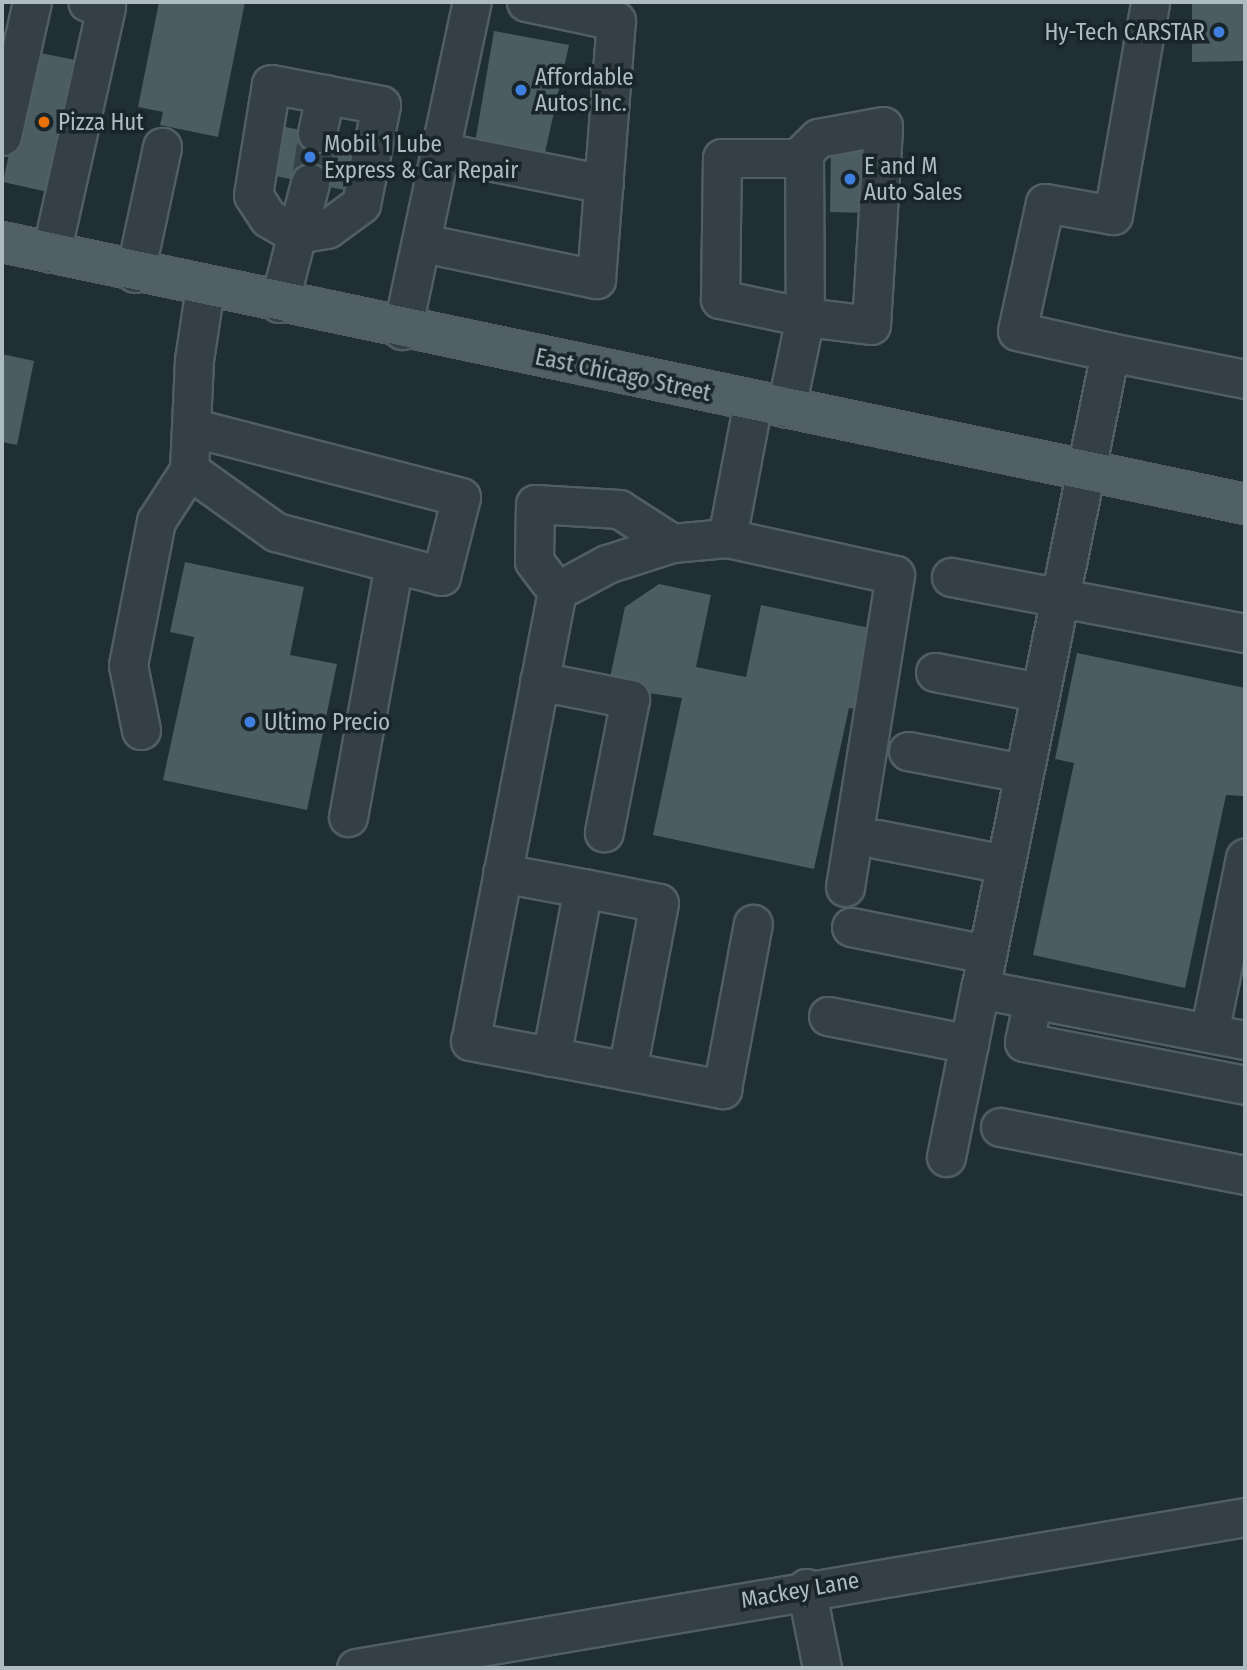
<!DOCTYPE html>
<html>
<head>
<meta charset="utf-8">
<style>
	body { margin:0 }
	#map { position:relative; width:1247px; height:1670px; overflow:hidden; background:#202f34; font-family:"Fira Sans Condensed",sans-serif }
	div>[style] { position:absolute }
	.building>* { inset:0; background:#4c5c63 }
	.minor-tunnel>* { height:37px; margin-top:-18.5px; transform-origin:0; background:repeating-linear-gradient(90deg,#354449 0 37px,transparent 0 55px) }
	.roads { filter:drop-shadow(2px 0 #515e63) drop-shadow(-2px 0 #515e63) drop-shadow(0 2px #515e63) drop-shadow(0 -2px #515e63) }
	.minor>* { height:37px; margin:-18.5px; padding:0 18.5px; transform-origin:18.5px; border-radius:18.5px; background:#344045 }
	.major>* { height:38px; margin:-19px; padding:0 19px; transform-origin:19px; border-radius:19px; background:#516065 }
	.dots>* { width:19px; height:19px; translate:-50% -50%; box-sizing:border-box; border:4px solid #192529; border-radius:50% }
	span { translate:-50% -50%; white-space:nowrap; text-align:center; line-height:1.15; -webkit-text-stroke:7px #192529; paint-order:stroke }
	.poi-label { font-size:23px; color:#aebbc2 }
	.right { translate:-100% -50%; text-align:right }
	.left { translate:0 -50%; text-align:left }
	.street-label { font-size:23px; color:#aebbc2 }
	.frame { position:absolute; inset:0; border:4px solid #aebbc2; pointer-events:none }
</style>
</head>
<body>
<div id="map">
	<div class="building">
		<div style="clip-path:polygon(159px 2px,245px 2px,218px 137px,160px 125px,163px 112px,138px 107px)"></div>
		<div style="clip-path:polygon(1192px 2px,1245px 2px,1245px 61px,1192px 62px)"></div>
		<div style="clip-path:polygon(494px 31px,569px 45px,544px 157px,475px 143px)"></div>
		<div style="clip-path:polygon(31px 51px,85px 62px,57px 194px,3px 182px)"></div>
		<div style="clip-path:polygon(271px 124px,359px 142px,349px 191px,261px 173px)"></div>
		<div style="clip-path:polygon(831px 145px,870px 146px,869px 213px,830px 212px)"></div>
		<div style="clip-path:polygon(2px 354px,34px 361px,17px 445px,2px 442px)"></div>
		<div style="clip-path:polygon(185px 562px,304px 587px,290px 655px,337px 664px,307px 810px,163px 780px,194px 637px,170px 632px)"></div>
		<div style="clip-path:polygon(659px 584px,711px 595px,696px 667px,746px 677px,761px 605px,879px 630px,862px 710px,849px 708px,814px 869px,653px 835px,682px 698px,608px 687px,625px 607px)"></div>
		<div style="clip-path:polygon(1077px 653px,1245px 688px,1245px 796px,1226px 795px,1185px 988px,1033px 955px,1074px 763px,1055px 759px)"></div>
	</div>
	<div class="minor-tunnel">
		<div style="left:310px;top:183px;width:50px;rotate:-82deg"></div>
	</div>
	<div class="roads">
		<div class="minor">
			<div style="left:271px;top:84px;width:112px;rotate:10.8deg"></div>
			<div style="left:381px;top:105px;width:101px;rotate:101.4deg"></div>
			<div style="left:361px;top:204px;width:42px;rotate:143.7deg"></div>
			<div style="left:327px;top:229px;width:32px;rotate:171deg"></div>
			<div style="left:295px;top:234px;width:31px;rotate:-149deg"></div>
			<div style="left:268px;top:218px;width:27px;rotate:-123deg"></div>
			<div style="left:253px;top:195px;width:112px;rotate:-80.8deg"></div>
			<div style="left:317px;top:133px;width:40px;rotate:-78deg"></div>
			<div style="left:2px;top:136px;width:137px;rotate:-77.4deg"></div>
			<div style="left:443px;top:152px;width:164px;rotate:11.2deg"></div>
			<div style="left:423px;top:243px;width:177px;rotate:11.8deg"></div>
			<div style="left:596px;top:279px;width:259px;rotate:-85.6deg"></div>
			<div style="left:616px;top:21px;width:92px;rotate:-168.1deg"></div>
			<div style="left:51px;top:253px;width:253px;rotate:-77.4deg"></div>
			<div style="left:106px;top:6px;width:19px;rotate:-168deg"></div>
			<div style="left:135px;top:273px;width:129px;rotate:-77.9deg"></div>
			<div style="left:279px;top:303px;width:124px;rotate:-75.5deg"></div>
			<div style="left:402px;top:330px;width:335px;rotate:-78deg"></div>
			<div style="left:1110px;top:352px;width:95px;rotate:-167.3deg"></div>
			<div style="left:1017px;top:331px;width:131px;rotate:-77.7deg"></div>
			<div style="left:1045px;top:203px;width:69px;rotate:10deg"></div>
			<div style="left:1113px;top:215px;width:216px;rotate:-80.1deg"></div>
			<div style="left:1245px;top:379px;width:138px;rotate:-168.7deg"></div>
			<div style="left:1110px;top:352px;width:650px;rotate:101.53deg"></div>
			<div style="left:980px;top:989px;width:270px;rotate:10.9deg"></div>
			<div style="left:786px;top:408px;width:93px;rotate:-78.2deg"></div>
			<div style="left:805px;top:317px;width:66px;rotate:6.9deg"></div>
			<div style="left:871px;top:325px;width:199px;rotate:-86.5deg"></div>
			<div style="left:883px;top:126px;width:66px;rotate:169.5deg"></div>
			<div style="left:818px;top:138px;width:20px;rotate:135deg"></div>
			<div style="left:804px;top:152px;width:165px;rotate:89.7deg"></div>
			<div style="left:805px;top:317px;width:87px;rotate:-168deg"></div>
			<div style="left:720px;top:299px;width:141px;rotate:-89.2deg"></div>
			<div style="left:722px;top:158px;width:80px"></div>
			<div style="left:189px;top:470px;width:107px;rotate:35.5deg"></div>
			<div style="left:276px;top:532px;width:171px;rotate:14.9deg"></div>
			<div style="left:441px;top:576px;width:81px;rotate:-75.8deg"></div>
			<div style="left:461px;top:497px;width:276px;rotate:-165.5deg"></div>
			<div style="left:727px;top:538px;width:172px;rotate:12.4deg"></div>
			<div style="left:895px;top:575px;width:316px;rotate:99.1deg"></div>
			<div style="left:672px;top:543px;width:63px;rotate:-147.3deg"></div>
			<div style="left:619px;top:509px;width:84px;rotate:-176.6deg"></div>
			<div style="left:535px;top:504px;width:57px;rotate:91deg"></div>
			<div style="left:534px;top:561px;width:38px;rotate:53deg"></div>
			<div style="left:557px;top:591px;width:458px;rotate:100.9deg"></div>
			<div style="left:470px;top:1041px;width:257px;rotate:10.8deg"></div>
			<div style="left:722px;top:1089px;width:168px;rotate:-79.4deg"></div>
			<div style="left:951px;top:577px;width:299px;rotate:10.8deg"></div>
			<div style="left:557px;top:591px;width:57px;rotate:-28.4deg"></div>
			<div style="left:607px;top:564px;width:68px;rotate:-17.9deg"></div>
			<div style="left:672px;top:543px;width:55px;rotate:-5.2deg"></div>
			<div style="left:727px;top:538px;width:138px;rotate:-79.2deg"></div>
			<div style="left:935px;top:672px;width:105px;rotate:11deg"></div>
			<div style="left:539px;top:681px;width:93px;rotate:11.2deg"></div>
			<div style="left:630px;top:699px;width:136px;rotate:101.1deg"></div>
			<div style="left:141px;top:730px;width:66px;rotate:-101.3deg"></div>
			<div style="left:128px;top:665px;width:147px;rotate:-79deg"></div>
			<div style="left:156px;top:521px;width:61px;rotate:-57.1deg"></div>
			<div style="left:189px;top:470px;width:110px;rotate:-87.4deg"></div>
			<div style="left:194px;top:360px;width:74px;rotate:-81.4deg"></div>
			<div style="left:908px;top:751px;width:116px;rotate:10.9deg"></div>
			<div style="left:348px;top:817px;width:257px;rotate:-79.7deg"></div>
			<div style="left:877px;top:839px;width:129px;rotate:11.1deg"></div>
			<div style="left:502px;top:873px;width:82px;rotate:10.5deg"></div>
			<div style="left:583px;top:888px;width:172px;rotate:100.7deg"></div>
			<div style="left:583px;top:888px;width:77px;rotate:11.2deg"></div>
			<div style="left:659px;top:903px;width:171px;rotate:100.8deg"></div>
			<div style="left:851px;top:927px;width:138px;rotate:11.3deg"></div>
			<div style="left:1033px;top:999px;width:44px;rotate:101.8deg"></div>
			<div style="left:1024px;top:1042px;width:225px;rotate:11deg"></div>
			<div style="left:828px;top:1016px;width:144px;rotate:11.2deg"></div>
			<div style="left:1209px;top:1033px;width:179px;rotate:-78.4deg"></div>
			<div style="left:1000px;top:1127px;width:250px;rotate:11.1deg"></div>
			<div style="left:946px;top:1157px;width:171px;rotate:-78.6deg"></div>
			<div style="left:806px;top:1588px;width:82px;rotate:78.7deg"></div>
			<div style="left:356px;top:1668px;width:902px;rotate:-9.64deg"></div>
		</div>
		<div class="major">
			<div style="left:2px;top:242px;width:1270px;rotate:11.9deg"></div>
		</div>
	</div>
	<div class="dots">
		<div style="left:1219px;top:32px;background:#3f7fe0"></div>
		<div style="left:521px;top:90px;background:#3f7fe0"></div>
		<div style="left:44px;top:122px;background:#e8710a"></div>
		<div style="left:310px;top:157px;background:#3f7fe0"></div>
		<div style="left:850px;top:179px;background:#3f7fe0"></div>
		<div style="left:250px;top:722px;background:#3f7fe0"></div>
	</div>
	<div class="poi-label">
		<span class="right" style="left:1205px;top:32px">Hy-Tech CARSTAR</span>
		<span class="left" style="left:535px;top:90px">Affordable<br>Autos Inc.</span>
		<span class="left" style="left:58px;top:122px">Pizza Hut</span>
		<span class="left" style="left:324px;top:157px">Mobil 1 Lube<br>Express &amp; Car Repair</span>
		<span class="left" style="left:864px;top:179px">E and M<br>Auto Sales</span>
		<span class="left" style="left:264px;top:722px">Ultimo Precio</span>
	</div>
	<div class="street-label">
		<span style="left:623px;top:375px;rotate:12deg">East Chicago Street</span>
		<span style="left:800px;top:1590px;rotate:-10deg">Mackey Lane</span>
	</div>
	<div class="frame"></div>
</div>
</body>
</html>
